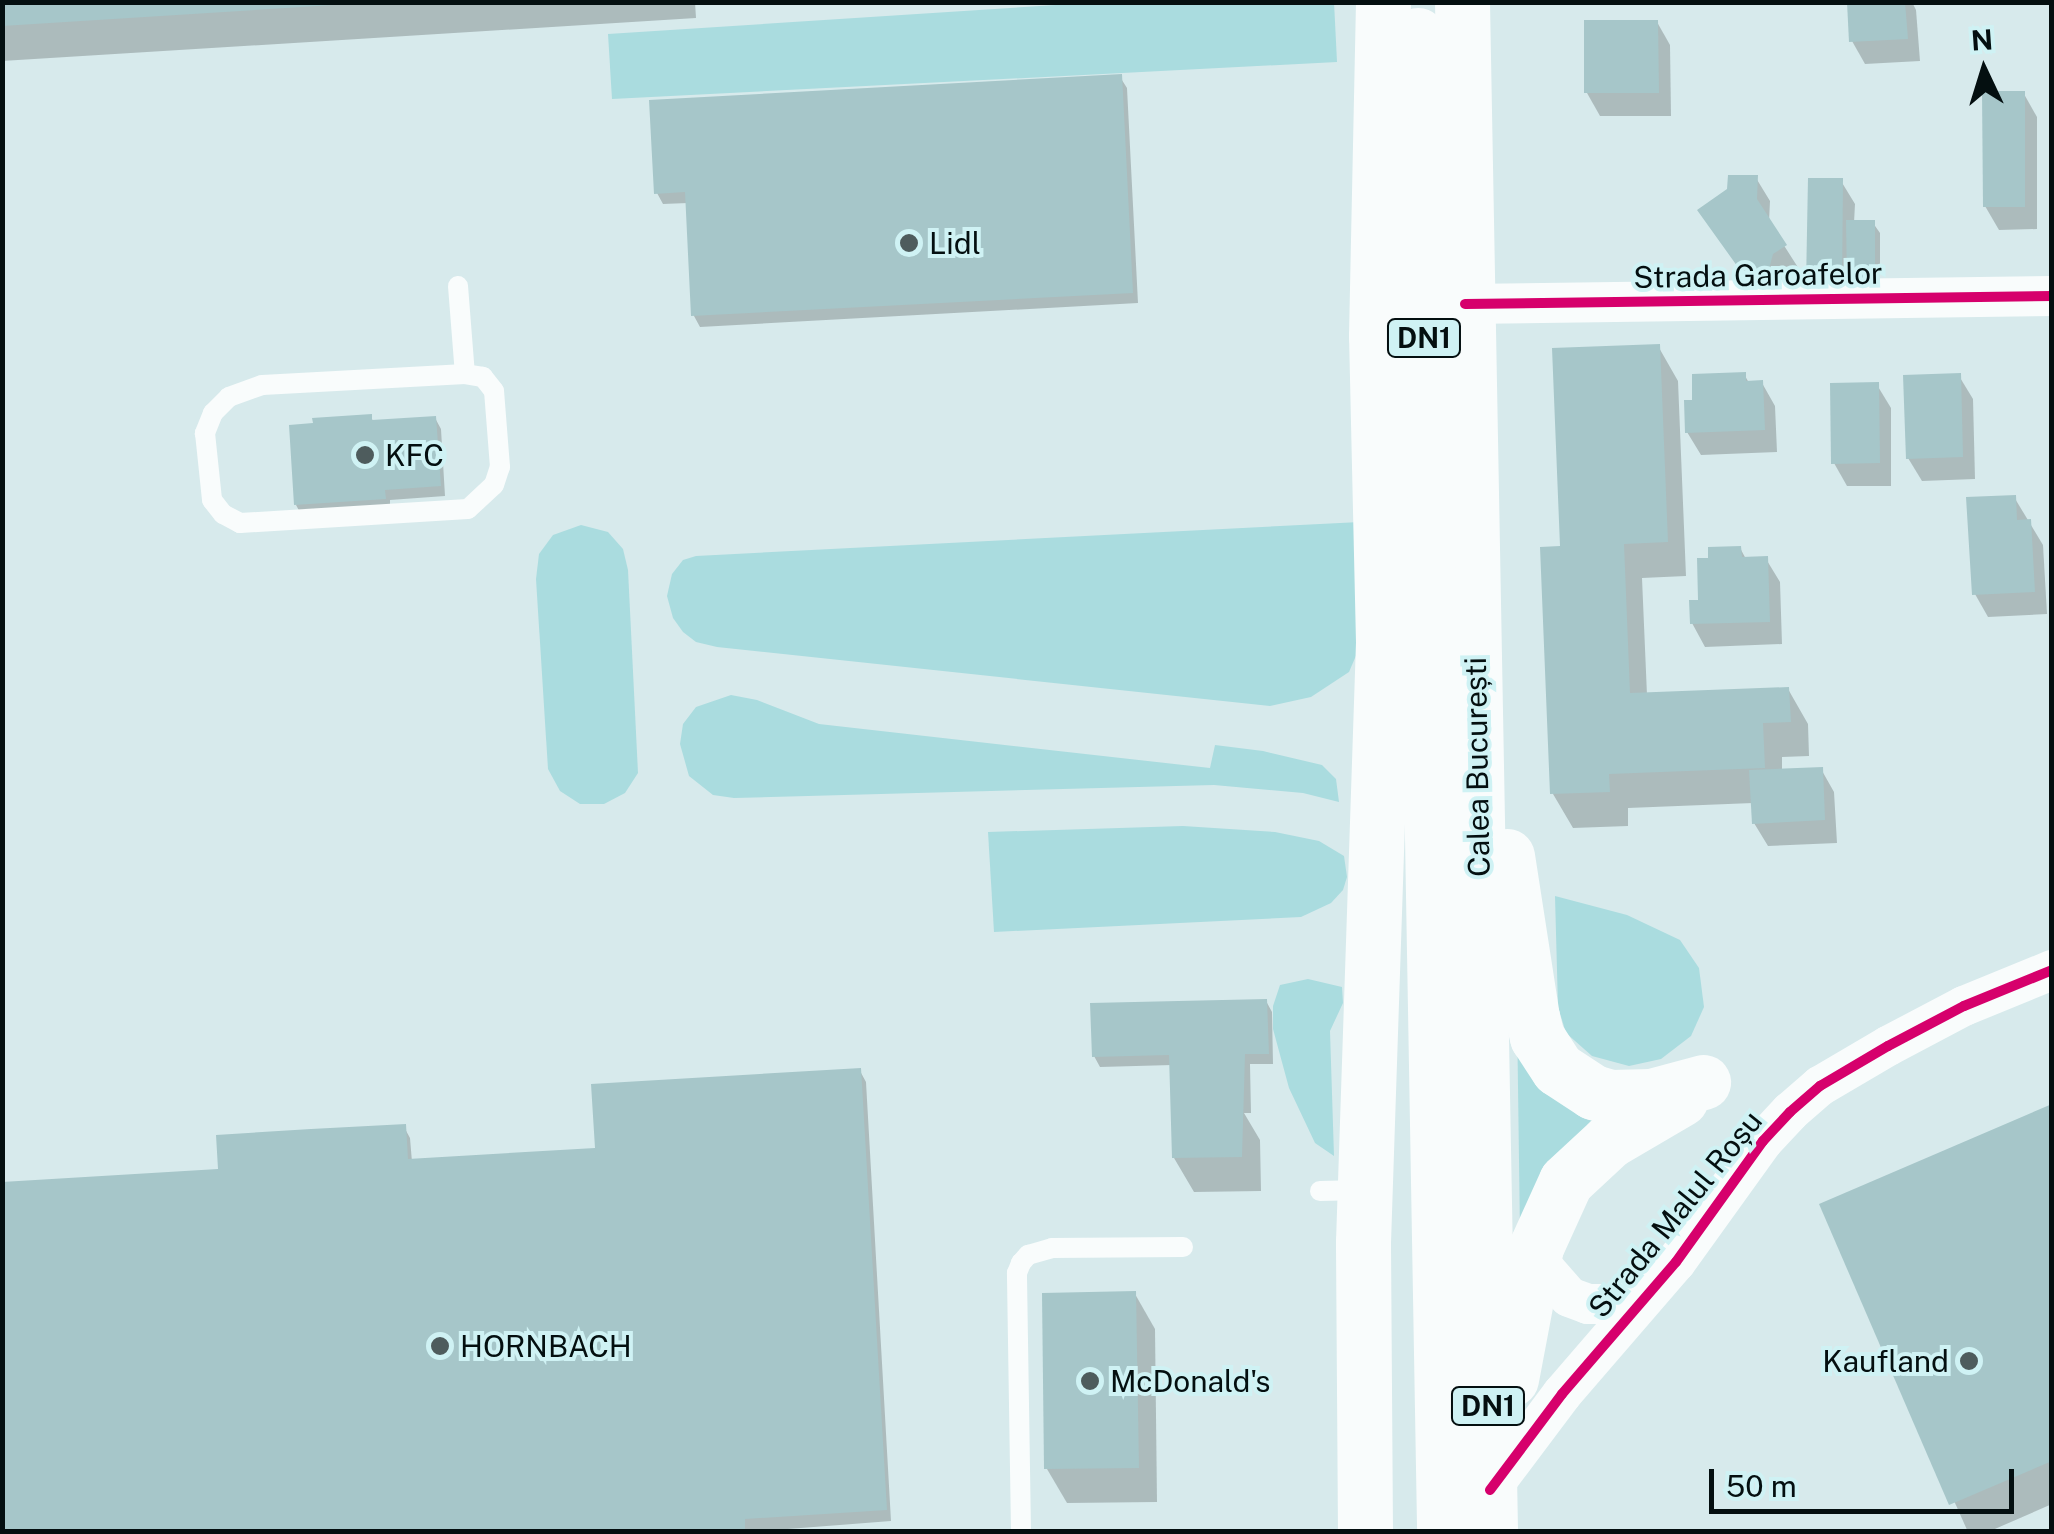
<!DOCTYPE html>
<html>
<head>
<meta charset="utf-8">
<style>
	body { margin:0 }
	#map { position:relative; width:2054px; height:1534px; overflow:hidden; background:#d7eaec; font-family:"Public Sans",sans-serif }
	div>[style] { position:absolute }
	.green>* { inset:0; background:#aadcdf }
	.shadow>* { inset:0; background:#0003 }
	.building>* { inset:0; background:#a6c6c9 }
	.service>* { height:20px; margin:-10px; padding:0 10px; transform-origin:10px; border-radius:10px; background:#f9fcfc }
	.minor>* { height:40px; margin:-20px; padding:0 20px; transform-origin:20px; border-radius:20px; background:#f9fcfc }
	.trunk>* { height:55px; margin:-27.5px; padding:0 27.5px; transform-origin:27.5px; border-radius:27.5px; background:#f9fcfc }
	.cycleway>* { height:10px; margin:-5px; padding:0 5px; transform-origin:5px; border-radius:5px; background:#d6006c }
	.dots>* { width:28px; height:28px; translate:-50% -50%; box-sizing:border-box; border:5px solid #cff2f4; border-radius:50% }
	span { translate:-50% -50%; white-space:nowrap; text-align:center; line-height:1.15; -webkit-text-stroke:8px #cff2f4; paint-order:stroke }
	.shield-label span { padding:2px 8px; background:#cff2f4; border:2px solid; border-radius:8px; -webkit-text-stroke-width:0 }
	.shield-label { font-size:28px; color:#040f10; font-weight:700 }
	.poi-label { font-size:30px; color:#040f10 }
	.left { translate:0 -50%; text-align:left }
	.right { translate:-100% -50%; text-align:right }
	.street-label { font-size:30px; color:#040f10 }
	.frame { position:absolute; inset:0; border:5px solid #040f10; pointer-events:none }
	.north { position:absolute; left:1934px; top:20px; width:100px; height:100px; -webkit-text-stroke:8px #cff2f4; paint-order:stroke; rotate:356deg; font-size:28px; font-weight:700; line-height:40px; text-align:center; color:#040f10 }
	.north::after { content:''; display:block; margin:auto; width:35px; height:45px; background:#040f10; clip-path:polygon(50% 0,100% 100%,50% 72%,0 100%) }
	.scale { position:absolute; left:1709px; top:1469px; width:305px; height:45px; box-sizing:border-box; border:5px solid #040f10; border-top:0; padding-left:12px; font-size:30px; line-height:35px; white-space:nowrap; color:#040f10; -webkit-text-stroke:8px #cff2f4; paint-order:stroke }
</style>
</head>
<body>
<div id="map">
	<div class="green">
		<div style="clip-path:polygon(1103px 2px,1334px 2px,1337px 62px,612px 99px,608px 34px)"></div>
		<div style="clip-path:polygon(1360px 522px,1358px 651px,1349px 672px,1311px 697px,1270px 706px,717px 647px,696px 642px,683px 632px,673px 618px,667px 596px,672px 574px,683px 560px,696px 556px)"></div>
		<div style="clip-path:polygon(581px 525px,608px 532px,623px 549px,628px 570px,638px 773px,625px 793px,604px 804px,580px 804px,560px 791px,548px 769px,536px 579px,539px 554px,553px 535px)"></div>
		<div style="clip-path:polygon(731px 695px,757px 700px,819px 724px,1210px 768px,1215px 745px,1263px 751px,1322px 765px,1336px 779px,1339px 802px,1303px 793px,1214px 785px,734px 798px,713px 795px,689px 776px,680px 744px,683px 724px,696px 707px)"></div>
		<div style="clip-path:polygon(1183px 826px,1275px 832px,1319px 841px,1344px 856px,1347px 877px,1343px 890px,1331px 903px,1301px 917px,994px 932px,988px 832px)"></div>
		<div style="clip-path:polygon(1555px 896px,1627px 915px,1680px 940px,1699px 968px,1704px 1007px,1691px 1036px,1661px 1059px,1629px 1066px,1592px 1056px,1566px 1033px,1558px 1007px)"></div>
		<div style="clip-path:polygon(1308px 979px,1342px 987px,1343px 1003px,1330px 1031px,1334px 1156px,1315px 1143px,1289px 1088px,1273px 1029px,1273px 1006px,1280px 985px)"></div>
		<div style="clip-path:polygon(1517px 1012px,1620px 1116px,1520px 1234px)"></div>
	</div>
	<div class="shadow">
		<div style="clip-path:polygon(2px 2px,695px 2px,696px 18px,2px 61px)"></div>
		<div style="clip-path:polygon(1850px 2px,1912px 2px,1916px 10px,1920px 61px,1865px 64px,1852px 41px)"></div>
		<div style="clip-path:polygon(1657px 22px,1670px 45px,1671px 116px,1600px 116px,1587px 93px)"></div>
		<div style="clip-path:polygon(1120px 77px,1127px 88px,1138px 303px,700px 327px,694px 316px,688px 203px,663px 204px,657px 193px)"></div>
		<div style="clip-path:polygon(2024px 94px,2037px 117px,2037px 229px,1999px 230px,1985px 206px)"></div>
		<div style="clip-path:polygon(1756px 178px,1770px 201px,1769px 222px,1799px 269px,1785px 277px,1782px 292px,1761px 300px,1700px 211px)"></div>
		<div style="clip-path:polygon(1841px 181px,1855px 204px,1854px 223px,1873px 223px,1880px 233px,1880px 293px,1822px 308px)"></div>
		<div style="clip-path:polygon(1658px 346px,1678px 381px,1686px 576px,1642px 578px,1647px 695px,1788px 689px,1808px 724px,1809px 756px,1782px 757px,1782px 771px,1821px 769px,1834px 792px,1837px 843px,1768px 846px,1754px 823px,1753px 803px,1628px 808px,1628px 826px,1573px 828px,1553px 794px,1562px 549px)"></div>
		<div style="clip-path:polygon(1744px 374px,1749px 383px,1762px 383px,1775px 406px,1777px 452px,1701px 455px,1687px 432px,1695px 403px)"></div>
		<div style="clip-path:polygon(1959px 376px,1973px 399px,1975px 479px,1922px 481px,1908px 458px)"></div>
		<div style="clip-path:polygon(1877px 385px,1891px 408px,1891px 486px,1847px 486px,1834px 463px)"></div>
		<div style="clip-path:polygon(371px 417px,374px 423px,435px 418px,441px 429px,445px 496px,390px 500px,390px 509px,302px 516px,296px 505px)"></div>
		<div style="clip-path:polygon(2014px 497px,2043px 545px,2047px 614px,1988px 617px,1975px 594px)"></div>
		<div style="clip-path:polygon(1740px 548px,1746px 559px,1766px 559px,1780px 582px,1782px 644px,1705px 647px,1692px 623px,1701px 603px)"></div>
		<div style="clip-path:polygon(1266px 1001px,1272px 1012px,1273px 1064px,1250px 1064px,1251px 1113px,1244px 1113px,1260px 1140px,1261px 1191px,1194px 1192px,1174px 1158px,1172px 1065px,1100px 1067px,1094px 1056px)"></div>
		<div style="clip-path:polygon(860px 1071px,866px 1082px,891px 1521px,750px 1532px,2px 1532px,221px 1172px,404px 1127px,410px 1138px,412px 1162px,598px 1151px)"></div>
		<div style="clip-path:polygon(2052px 1106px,2052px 1504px,1988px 1532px,1968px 1532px,1822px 1206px)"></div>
		<div style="clip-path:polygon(1135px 1294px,1155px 1329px,1157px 1502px,1067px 1503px,1047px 1469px)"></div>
	</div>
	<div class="building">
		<div style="clip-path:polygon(2px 2px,333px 2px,333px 5px,2px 26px)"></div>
		<div style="clip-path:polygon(1847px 2px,1905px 2px,1908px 39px,1849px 42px)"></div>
		<div style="clip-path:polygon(1584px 20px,1658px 20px,1659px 93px,1584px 93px)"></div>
		<div style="clip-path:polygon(1122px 74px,1133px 293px,691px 316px,685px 192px,654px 194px,649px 100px)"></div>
		<div style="clip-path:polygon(1982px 91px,2025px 91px,2025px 207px,1983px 207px)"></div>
		<div style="clip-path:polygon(1728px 175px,1758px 175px,1757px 199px,1787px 245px,1773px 254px,1769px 269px,1759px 276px,1745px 277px,1697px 210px,1727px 189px)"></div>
		<div style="clip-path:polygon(1808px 178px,1843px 178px,1842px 286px,1806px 285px)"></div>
		<div style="clip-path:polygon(1846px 220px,1875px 220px,1875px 283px,1847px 283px)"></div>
		<div style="clip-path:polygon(1660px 344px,1668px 542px,1624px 544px,1630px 693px,1789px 687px,1791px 722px,1763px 723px,1765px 768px,1609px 774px,1610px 792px,1550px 794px,1540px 547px,1560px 546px,1552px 348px)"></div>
		<div style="clip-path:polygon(1746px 372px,1746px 381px,1763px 380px,1765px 430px,1685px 433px,1684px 400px,1692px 400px,1692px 374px)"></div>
		<div style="clip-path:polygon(1961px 373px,1963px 457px,1906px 459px,1903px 375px)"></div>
		<div style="clip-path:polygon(1879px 382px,1880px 463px,1831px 464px,1830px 383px)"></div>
		<div style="clip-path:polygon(372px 414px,372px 420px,436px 416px,441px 486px,385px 490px,386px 499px,294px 505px,289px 425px,313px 423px,312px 418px)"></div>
		<div style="clip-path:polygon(2016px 495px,2017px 520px,2031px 519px,2035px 592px,1972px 595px,1966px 497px)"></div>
		<div style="clip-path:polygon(1741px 546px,1742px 557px,1768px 556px,1770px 622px,1690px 624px,1689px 600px,1698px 600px,1697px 558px,1708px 558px,1708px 547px)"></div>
		<div style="clip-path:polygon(1823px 767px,1825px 820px,1752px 824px,1749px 770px)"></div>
		<div style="clip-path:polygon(1267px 999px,1269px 1054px,1245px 1054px,1242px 1157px,1172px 1158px,1169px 1055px,1092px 1057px,1090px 1003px)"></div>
		<div style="clip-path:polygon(861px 1068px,887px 1510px,745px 1519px,745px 1532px,2px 1532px,2px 1182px,218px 1169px,216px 1135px,311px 1129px,406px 1124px,408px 1159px,595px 1148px,591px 1084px)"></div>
		<div style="clip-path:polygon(2052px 1104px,2052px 1461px,1949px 1505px,1819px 1204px)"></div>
		<div style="clip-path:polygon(1136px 1291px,1139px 1468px,1044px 1469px,1042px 1293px)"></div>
	</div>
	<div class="service">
		<div style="left:458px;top:286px;width:88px;rotate:85.5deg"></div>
		<div style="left:465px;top:374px;width:203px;rotate:176.9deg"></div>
		<div style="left:262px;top:385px;width:35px;rotate:160deg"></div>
		<div style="left:229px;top:397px;width:23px;rotate:135deg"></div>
		<div style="left:213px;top:413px;width:22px;rotate:112deg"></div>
		<div style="left:205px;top:433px;width:67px;rotate:84deg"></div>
		<div style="left:212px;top:500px;width:18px;rotate:52deg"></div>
		<div style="left:223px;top:514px;width:19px;rotate:28deg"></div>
		<div style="left:240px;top:523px;width:228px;rotate:-3.5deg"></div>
		<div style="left:468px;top:509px;width:35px;rotate:-43deg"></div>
		<div style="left:494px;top:485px;width:19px;rotate:-72deg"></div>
		<div style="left:500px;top:467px;width:76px;rotate:-94.5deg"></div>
		<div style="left:494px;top:391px;width:18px;rotate:-128deg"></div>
		<div style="left:483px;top:377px;width:18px;rotate:-171deg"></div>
		<div style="left:1320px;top:1191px;width:43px;rotate:-1.3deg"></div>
		<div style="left:1021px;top:1532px;width:259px;rotate:-90.9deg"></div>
		<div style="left:1017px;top:1273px;width:11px;rotate:-68deg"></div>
		<div style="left:1021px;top:1263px;width:11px;rotate:-49deg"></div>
		<div style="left:1028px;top:1255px;width:25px;rotate:-16deg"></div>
		<div style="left:1052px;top:1248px;width:131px;rotate:-0.4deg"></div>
	</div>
	<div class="minor">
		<div style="left:1465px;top:304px;width:587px;rotate:-0.78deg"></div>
		<div style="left:1536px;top:1247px;width:22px;rotate:69deg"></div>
		<div style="left:1544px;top:1268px;width:38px;rotate:49deg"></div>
		<div style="left:1569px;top:1297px;width:20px;rotate:20deg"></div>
		<div style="left:1588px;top:1304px;width:24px"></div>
		<div style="left:1612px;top:1304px;width:29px;rotate:-12deg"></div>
		<div style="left:1490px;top:1490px;width:120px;rotate:-53.1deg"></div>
		<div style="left:1562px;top:1394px;width:174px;rotate:-49.2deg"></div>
		<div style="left:1676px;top:1262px;width:149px;rotate:-54.3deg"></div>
		<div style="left:1763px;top:1141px;width:40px;rotate:-47deg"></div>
		<div style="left:1790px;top:1112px;width:40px;rotate:-41deg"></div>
		<div style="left:1820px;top:1086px;width:79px;rotate:-30.5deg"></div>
		<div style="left:1888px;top:1046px;width:86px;rotate:-27.8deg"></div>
		<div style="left:1964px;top:1006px;width:95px;rotate:-22.2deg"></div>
	</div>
	<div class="trunk">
		<div style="left:1462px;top:2px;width:1530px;rotate:88.95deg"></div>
		<div style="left:1418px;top:35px;width:1497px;rotate:89deg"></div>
		<div style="left:1507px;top:856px;width:163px;rotate:81.2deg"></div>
		<div style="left:1532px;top:1017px;width:21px;rotate:76deg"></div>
		<div style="left:1537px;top:1037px;width:38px;rotate:57deg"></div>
		<div style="left:1558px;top:1069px;width:42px;rotate:33.3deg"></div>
		<div style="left:1593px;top:1092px;width:19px;rotate:16deg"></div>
		<div style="left:1611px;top:1097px;width:40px;rotate:-1.4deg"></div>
		<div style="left:1651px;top:1096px;width:54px;rotate:-15.1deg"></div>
		<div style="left:1511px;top:1379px;width:134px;rotate:-79.3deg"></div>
		<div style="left:1536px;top:1247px;width:72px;rotate:-65.6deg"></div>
		<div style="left:1566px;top:1181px;width:59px;rotate:-42.9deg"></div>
		<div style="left:1609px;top:1141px;width:83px;rotate:-30.3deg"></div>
		<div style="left:1365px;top:1532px;width:290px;rotate:-90.4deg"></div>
		<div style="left:1363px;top:1242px;width:600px;rotate:-88.09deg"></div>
		<div style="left:1383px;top:642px;width:306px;rotate:-91.3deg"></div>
		<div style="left:1376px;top:336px;width:334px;rotate:-88.8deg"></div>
	</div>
	<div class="cycleway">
		<div style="left:1465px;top:304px;width:587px;rotate:-0.78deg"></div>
		<div style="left:1490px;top:1490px;width:120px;rotate:-53.1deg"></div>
		<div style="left:1562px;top:1394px;width:174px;rotate:-49.2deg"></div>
		<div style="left:1676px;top:1262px;width:149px;rotate:-54.3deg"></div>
		<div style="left:1763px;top:1141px;width:40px;rotate:-47deg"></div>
		<div style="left:1790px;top:1112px;width:40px;rotate:-41deg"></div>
		<div style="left:1820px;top:1086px;width:79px;rotate:-30.5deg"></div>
		<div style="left:1888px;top:1046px;width:86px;rotate:-27.8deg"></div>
		<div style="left:1964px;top:1006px;width:95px;rotate:-22.2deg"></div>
	</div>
	<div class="dots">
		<div style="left:909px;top:243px;background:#4e5c5d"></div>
		<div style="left:365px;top:455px;background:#4e5c5d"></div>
		<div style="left:440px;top:1346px;background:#4e5c5d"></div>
		<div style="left:1969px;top:1361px;background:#4e5c5d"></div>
		<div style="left:1090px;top:1381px;background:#4e5c5d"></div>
	</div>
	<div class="shield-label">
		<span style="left:1424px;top:338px">DN1</span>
		<span style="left:1488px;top:1406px">DN1</span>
	</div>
	<div class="poi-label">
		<span class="left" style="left:929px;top:243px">Lidl</span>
		<span class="left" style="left:385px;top:455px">KFC</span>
		<span class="left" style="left:460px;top:1346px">HORNBACH</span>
		<span class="right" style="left:1949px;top:1361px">Kaufland</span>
		<span class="left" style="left:1110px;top:1381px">McDonald's</span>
	</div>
	<div class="street-label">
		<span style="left:1758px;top:275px;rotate:-1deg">Strada Garoafelor</span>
		<span style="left:1477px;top:767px;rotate:-91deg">Calea București</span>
		<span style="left:1675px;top:1214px;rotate:-51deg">Strada Malul Roșu</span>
	</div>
	<div class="frame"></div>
	<div class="north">N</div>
	<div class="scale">50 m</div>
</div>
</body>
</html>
